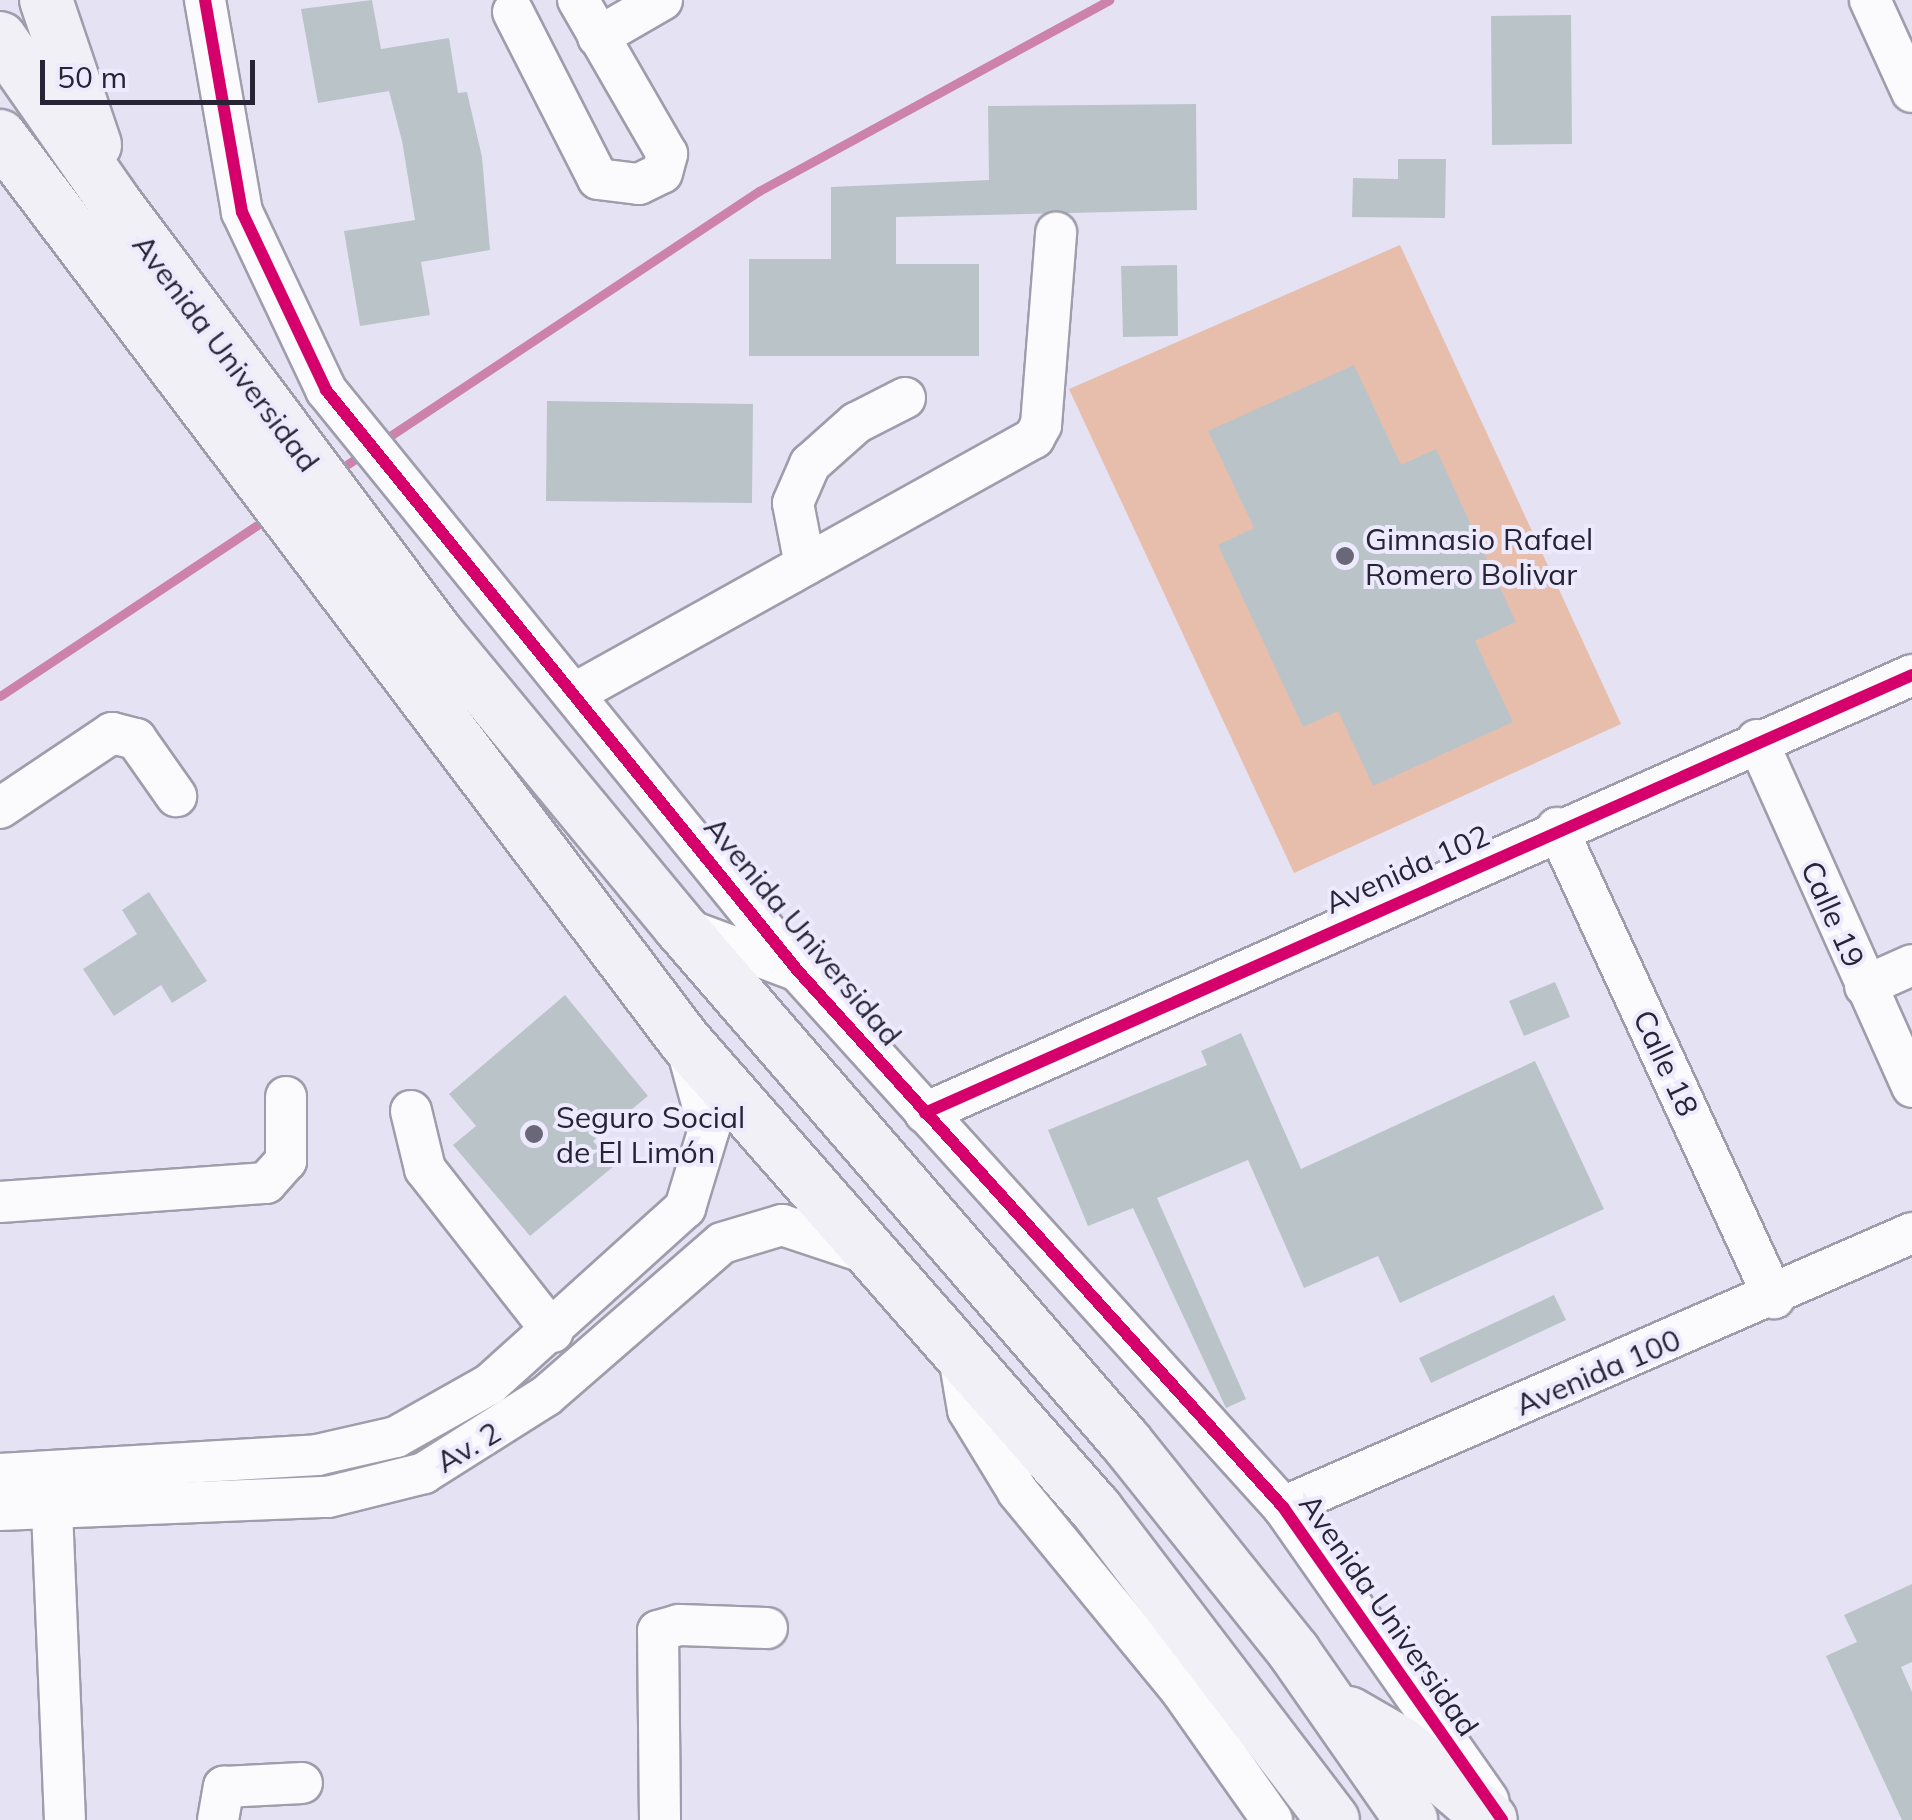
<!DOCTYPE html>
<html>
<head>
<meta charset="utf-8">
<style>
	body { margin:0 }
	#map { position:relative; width:1912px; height:1820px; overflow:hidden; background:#e5e3f3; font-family:Mulish,sans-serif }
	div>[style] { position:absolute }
	.green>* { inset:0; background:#e7beac }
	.stream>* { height:9px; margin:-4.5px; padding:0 4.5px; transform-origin:4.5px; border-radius:4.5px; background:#cd82ab }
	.building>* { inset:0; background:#bac4c8 }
	.roads { filter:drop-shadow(2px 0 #9f9dac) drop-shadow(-2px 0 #9f9dac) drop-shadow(0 2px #9f9dac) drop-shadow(0 -2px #9f9dac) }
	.minor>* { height:40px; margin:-20px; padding:0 20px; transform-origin:20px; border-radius:20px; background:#fbfbfd }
	.major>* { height:52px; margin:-26px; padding:0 26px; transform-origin:26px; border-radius:26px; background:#f1f0f7 }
	.cycleway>* { height:12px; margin:-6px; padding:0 6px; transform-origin:6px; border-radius:6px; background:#d6006c }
	.dots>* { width:28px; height:28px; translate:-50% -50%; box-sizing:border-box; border:5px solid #edeafe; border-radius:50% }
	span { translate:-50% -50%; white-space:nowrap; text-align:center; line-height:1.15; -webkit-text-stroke:8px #edeafe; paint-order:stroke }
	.street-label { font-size:30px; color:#272436 }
	.poi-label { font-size:30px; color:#272436 }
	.left { translate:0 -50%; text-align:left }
	.scale { position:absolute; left:40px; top:60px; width:215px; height:45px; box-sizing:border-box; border:5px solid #272436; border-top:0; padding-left:12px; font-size:30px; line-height:35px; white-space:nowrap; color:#272436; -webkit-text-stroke:8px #edeafe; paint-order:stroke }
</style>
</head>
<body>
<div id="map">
	<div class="green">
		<div style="clip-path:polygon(1400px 245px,1621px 724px,1294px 873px,1069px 389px)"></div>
	</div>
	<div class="stream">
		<div style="left:387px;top:438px;width:447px;rotate:-33.6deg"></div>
		<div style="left:759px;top:191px;width:399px;rotate:-28.6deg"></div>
		<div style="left:337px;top:471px;width:27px;rotate:-33deg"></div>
		<div style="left:0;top:696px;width:322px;rotate:-33.6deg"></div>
	</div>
	<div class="building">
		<div style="clip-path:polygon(372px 0,381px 49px,449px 38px,458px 93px,467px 92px,482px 157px,490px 250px,421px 262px,430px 315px,360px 326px,344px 231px,415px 220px,402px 141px,389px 91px,318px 103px,301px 9px)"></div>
		<div style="clip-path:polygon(1571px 15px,1572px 144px,1492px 145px,1491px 16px)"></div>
		<div style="clip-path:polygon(1196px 104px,1197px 210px,896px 217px,896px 264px,979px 264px,979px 356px,749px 356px,749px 259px,831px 259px,831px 187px,989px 180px,988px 106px)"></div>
		<div style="clip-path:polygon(1398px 159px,1446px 159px,1445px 218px,1352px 217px,1353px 178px,1398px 179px)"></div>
		<div style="clip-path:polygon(1177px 265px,1178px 336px,1123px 337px,1121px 266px)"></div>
		<div style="clip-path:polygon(1354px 365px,1401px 465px,1436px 449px,1516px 622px,1475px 641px,1513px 722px,1373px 786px,1338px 711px,1303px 727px,1218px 545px,1254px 528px,1208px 431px)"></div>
		<div style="clip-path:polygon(547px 401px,753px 404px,752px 503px,546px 501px)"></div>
		<div style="clip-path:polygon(149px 892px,207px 981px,172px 1003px,161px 985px,114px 1016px,83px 969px,137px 934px,122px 910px)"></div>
		<div style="clip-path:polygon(1555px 982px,1570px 1017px,1524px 1036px,1509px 1001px)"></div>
		<div style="clip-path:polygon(565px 995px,648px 1096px,593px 1141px,614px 1166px,530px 1236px,453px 1145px,476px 1126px,449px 1094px)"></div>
		<div style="clip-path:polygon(1241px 1033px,1301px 1169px,1535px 1061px,1604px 1209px,1400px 1303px,1378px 1256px,1304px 1288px,1248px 1160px,1157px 1198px,1246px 1399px,1226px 1408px,1133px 1208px,1088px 1226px,1048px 1130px,1207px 1065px,1201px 1051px)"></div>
		<div style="clip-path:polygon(1554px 1295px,1566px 1320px,1431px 1383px,1419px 1358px)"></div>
		<div style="clip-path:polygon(1912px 1584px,1912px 1662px,1901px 1667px,1912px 1692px,1912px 1820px,1902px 1820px,1826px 1656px,1857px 1642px,1844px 1615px)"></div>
	</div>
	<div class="roads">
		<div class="minor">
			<div style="left:205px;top:0;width:215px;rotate:80.1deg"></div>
			<div style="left:242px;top:212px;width:197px;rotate:64.7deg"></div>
			<div style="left:326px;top:390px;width:749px;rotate:50.91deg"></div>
			<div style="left:798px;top:971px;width:723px;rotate:47.86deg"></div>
			<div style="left:1283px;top:1507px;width:358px;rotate:55deg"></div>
			<div style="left:1870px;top:0;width:101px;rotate:65.5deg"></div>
			<div style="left:513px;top:12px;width:187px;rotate:63deg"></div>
			<div style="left:598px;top:179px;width:41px;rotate:7deg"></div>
			<div style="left:639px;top:184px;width:25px;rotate:-26deg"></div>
			<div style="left:662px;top:173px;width:20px;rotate:-75deg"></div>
			<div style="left:667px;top:154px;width:178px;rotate:-120deg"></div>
			<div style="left:598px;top:37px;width:74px;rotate:-30deg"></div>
			<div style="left:805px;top:565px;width:63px;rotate:-101deg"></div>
			<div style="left:793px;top:503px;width:43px;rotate:-66.4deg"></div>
			<div style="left:810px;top:464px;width:62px;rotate:-41.7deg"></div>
			<div style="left:856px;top:423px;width:55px;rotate:-27deg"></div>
			<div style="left:577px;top:692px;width:523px;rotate:-29.07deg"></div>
			<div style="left:1034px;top:438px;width:15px;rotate:-62deg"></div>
			<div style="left:1041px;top:425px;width:193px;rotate:-85.5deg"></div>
			<div style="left:1757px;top:740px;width:380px;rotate:65.9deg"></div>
			<div style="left:0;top:808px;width:135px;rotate:-33.8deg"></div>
			<div style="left:112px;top:733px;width:25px;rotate:14deg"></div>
			<div style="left:136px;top:739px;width:70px;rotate:54.9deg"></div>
			<div style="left:1557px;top:828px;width:518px;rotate:65.22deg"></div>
			<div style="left:680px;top:927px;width:126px;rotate:20.4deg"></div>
			<div style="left:1865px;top:986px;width:51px;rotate:-24.1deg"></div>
			<div style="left:411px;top:1111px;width:60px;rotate:76.4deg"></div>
			<div style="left:425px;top:1169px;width:207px;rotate:51.9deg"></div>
			<div style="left:925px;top:1113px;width:1080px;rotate:-23.93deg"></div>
			<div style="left:0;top:1202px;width:267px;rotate:-4.1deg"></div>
			<div style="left:266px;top:1183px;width:30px;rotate:-48deg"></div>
			<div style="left:286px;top:1161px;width:64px;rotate:-90deg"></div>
			<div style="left:958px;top:1351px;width:60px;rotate:80.4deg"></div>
			<div style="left:968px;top:1410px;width:96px;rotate:58.6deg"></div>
			<div style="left:1018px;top:1492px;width:255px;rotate:50.6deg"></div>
			<div style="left:1180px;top:1689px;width:160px;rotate:54.9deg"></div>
			<div style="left:0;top:1474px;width:318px;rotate:-3.4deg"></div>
			<div style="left:317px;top:1455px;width:81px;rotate:-12.8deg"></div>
			<div style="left:396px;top:1437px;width:108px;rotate:-29.4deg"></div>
			<div style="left:490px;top:1384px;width:263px;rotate:-42.1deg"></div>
			<div style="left:685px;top:1208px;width:83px;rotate:-73.1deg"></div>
			<div style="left:709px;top:1129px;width:87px;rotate:-105.3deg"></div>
			<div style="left:1283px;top:1507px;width:686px;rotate:-23.54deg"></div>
			<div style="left:0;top:1510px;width:328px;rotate:-2.3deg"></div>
			<div style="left:328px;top:1497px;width:99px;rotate:-14deg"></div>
			<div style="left:424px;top:1473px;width:144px;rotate:-32.3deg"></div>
			<div style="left:546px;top:1396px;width:233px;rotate:-41deg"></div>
			<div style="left:722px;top:1243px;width:63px;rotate:-16.7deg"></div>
			<div style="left:782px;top:1225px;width:89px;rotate:18.4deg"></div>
			<div style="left:52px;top:1511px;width:309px;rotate:87.6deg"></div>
			<div style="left:218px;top:1820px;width:34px;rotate:-80deg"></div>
			<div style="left:224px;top:1787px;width:78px;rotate:-2.9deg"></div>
			<div style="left:660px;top:1820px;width:189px;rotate:-90.6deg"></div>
			<div style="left:658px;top:1631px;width:22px;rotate:-16deg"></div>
			<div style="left:679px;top:1625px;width:88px;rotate:2deg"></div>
		</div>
		<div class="major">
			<div style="left:46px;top:0;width:153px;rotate:71.3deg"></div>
			<div style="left:0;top:38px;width:201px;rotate:55.1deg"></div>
			<div style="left:115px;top:203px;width:536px;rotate:53.19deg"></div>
			<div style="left:436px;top:632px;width:383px;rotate:50.4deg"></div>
			<div style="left:680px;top:927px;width:681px;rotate:49.11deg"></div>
			<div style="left:1126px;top:1442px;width:269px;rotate:51.3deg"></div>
			<div style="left:1294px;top:1652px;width:205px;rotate:55.1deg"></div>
			<div style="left:0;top:136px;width:1135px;rotate:52.88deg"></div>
			<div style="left:685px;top:1041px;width:623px;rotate:48.71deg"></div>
			<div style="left:1096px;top:1509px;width:391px;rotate:52.7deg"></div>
			<div style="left:1349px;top:1713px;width:60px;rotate:30deg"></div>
			<div style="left:1401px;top:1743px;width:118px;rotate:40.5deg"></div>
		</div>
	</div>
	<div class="cycleway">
		<div style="left:205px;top:0;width:215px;rotate:80.1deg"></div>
		<div style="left:242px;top:212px;width:197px;rotate:64.7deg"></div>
		<div style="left:326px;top:390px;width:749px;rotate:50.91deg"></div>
		<div style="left:798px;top:971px;width:723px;rotate:47.86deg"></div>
		<div style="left:1283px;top:1507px;width:382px;rotate:55deg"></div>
		<div style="left:925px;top:1113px;width:1080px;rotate:-23.93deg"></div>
	</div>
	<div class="dots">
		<div style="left:1345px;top:556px;background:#6a6778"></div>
		<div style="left:534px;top:1134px;background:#6a6778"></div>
	</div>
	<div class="street-label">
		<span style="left:226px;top:353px;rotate:53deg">Avenida Universidad</span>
		<span style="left:1407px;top:869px;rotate:-24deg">Avenida 102</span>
		<span style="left:1833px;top:914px;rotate:66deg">Calle 19</span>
		<span style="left:803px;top:931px;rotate:50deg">Avenida Universidad</span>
		<span style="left:1666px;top:1063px;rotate:65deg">Calle 18</span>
		<span style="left:1598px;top:1372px;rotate:-23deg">Avenida 100</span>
		<span style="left:468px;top:1447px;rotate:-31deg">Av. 2</span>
		<span style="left:1389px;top:1615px;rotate:55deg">Avenida Universidad</span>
	</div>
	<div class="poi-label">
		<span class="left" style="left:1365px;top:556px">Gimnasio Rafael<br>Romero Bolivar</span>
		<span class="left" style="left:556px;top:1134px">Seguro Social<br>de El Limón</span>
	</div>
	<div class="scale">50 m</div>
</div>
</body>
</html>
